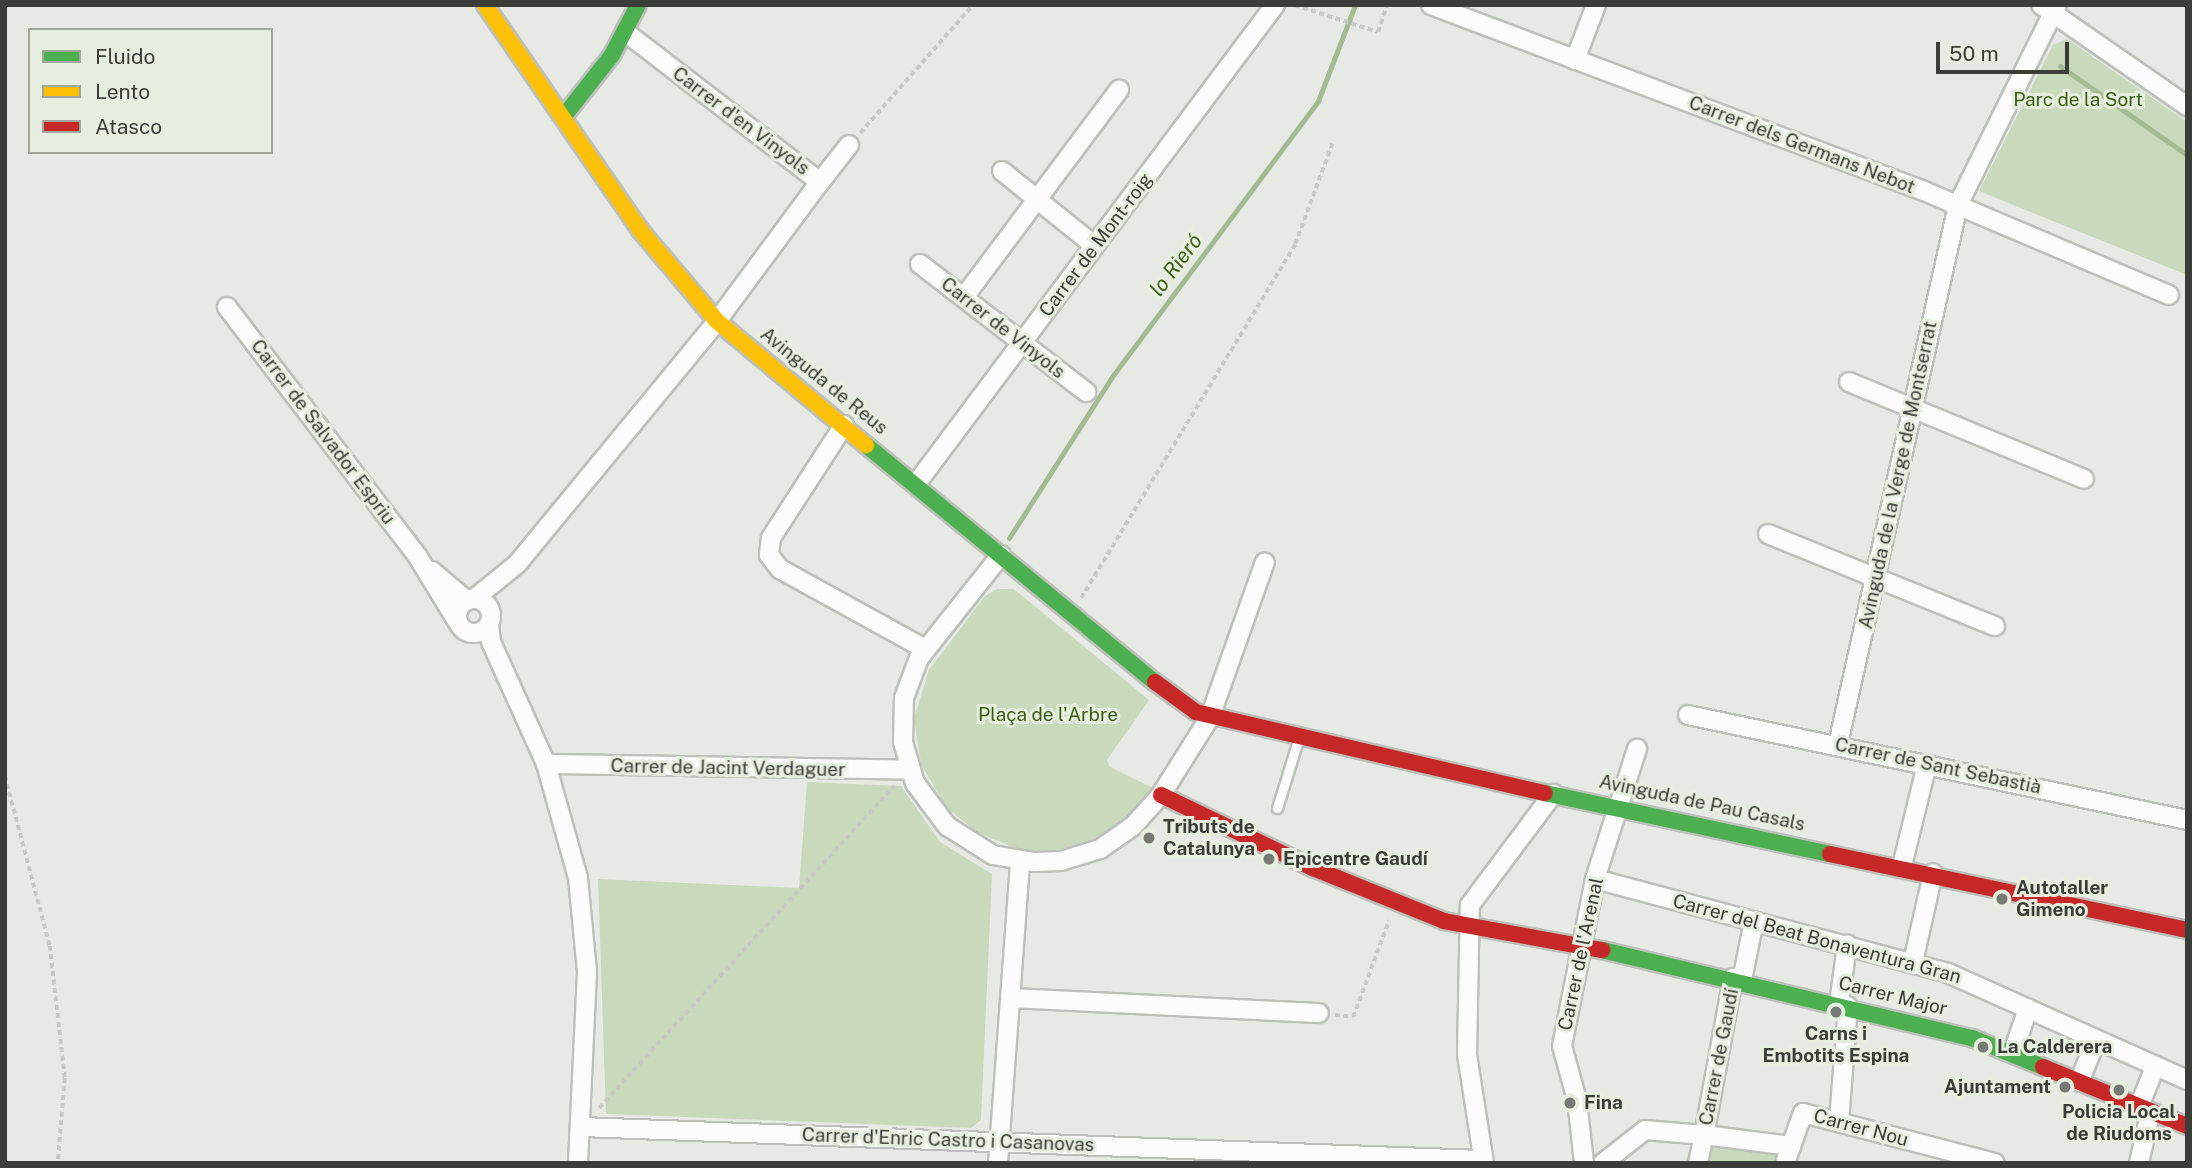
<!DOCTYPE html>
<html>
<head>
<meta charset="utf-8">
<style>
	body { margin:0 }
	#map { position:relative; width:2192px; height:1168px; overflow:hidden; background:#e7eae4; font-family:"Public Sans",sans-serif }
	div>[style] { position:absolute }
	.green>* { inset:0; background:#c9d9bc }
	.stream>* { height:5px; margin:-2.5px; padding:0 2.5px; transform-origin:2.5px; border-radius:2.5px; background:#a4ba93 }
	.path>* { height:3.5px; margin-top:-1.75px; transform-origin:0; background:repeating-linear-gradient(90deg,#c8c9c6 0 5px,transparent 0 8.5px) }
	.roads { filter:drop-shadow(2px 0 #bdc0ba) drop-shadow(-2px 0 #bdc0ba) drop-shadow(0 2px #bdc0ba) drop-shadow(0 -2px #bdc0ba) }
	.lane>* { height:9px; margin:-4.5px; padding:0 4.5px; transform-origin:4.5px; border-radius:4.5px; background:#fbfcfb }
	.street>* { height:18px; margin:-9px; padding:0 9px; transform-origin:9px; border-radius:9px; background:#fbfcfb }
	.street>.ring { margin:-9px; padding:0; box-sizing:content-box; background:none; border:18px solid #fbfcfb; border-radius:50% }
	.fast>* { height:16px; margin:-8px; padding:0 8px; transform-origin:8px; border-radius:8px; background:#4caf50 }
	.slow>* { height:16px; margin:-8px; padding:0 8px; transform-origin:8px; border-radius:8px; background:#ffc107 }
	.jam>* { height:16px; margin:-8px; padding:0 8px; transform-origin:8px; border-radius:8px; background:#c62828 }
	.dots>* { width:19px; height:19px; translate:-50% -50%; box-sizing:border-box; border:4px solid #e6eee0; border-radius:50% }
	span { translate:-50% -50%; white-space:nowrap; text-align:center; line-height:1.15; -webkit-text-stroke:6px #e6eee0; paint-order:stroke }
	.park-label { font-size:19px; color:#3a5e0f }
	.street-label { font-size:19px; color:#3a3d38 }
	.poi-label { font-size:19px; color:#3a3d38; font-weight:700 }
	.left { translate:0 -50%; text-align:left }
	.right { translate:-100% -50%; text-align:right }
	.water-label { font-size:21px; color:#3d6013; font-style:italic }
	.frame { position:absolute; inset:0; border:7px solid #3a3d38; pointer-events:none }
	.legend { position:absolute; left:28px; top:28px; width:245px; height:126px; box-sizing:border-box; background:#e6eee0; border:2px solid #a1a79d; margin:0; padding:9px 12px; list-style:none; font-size:21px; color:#3a3d38 }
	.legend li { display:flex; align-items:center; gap:14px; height:35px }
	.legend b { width:35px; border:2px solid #a1a79d }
	.scale { position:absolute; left:1936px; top:42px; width:133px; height:32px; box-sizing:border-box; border:4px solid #3a3d38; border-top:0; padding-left:9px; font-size:21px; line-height:24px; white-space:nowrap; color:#3a3d38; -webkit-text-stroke:5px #e6eee0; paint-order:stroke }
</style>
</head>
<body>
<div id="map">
	<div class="green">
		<div style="clip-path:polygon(2067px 39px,2187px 122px,2187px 275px,1979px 191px,2053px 45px)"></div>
		<div style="clip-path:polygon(997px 589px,1014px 589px,1149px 700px,1107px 760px,1110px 767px,1153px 788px,1116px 826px,1075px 849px,1022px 851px,977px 832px,946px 807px,921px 764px,914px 718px,929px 670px,985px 596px)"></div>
		<div style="clip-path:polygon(807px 782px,901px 786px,940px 842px,992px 874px,981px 1120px,971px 1128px,606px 1114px,598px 879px,799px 888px)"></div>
		<div style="clip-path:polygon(1699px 1121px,1796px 1139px,1789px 1163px,1685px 1163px)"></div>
	</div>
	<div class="stream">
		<div style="left:2060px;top:66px;width:155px;rotate:35deg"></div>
		<div style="left:1009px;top:538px;width:195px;rotate:-57.4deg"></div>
		<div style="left:1114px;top:374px;width:341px;rotate:-53.2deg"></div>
		<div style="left:1318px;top:101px;width:103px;rotate:-68.9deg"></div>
	</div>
	<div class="path">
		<div style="left:1295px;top:5px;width:87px;rotate:18deg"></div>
		<div style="left:1378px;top:32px;width:28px;rotate:-72deg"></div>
		<div style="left:860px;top:133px;width:171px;rotate:-48.6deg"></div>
		<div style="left:1081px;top:598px;width:414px;rotate:-58.8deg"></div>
		<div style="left:1295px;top:244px;width:109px;rotate:-69.6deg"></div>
		<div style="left:5px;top:776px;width:176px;rotate:75.2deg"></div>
		<div style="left:50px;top:946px;width:133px;rotate:83.5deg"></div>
		<div style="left:65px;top:1078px;width:85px;rotate:94.7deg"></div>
		<div style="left:1335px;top:1015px;width:18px;rotate:6deg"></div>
		<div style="left:1353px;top:1017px;width:103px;rotate:-69.6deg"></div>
		<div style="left:599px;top:1108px;width:437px;rotate:-47.5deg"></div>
	</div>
	<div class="roads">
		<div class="lane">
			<div style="left:1277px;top:808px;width:71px;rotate:-72.8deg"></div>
		</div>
		<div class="street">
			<div style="left:1431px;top:5px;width:527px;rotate:20.67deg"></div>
			<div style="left:1924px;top:191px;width:266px;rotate:23deg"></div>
			<div style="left:2041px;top:5px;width:178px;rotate:34.7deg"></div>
			<div style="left:1575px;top:60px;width:59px;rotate:-69.1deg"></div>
			<div style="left:1002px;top:171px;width:119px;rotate:38.9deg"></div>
			<div style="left:820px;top:182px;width:47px;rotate:-51.9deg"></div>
			<div style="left:920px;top:264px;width:210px;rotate:37.6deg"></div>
			<div style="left:964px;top:297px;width:259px;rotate:-53.2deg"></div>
			<div style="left:227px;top:307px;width:315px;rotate:52.6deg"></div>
			<div style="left:418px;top:557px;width:75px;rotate:58.6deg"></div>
			<div style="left:1849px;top:382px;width:254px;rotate:22.4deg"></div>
			<div style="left:844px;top:425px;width:135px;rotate:122.9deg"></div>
			<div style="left:771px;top:538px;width:17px;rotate:97deg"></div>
			<div style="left:769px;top:555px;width:18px;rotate:52deg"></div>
			<div style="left:780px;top:569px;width:166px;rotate:28.9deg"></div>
			<div style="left:916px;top:484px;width:599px;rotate:-53.15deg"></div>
			<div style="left:1768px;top:534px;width:245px;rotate:22.1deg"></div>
			<div style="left:1001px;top:555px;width:132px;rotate:128.5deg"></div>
			<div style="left:919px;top:658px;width:43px;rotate:110.6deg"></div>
			<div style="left:904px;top:698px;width:44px;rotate:91.3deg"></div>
			<div style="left:903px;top:742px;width:43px;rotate:73.7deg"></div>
			<div style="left:915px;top:783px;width:54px;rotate:53.3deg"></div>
			<div style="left:947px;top:826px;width:54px;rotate:32.2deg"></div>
			<div style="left:993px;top:855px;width:42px;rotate:9.7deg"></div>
			<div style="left:1034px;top:862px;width:27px;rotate:-2deg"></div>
			<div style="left:1061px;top:861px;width:41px;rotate:-17.1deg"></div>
			<div style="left:1100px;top:849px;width:40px;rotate:-34.9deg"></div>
			<div style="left:1133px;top:826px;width:42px;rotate:-47.9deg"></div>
			<div style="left:1161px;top:795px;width:92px;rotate:-57.9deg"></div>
			<div style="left:1210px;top:717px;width:164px;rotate:-70.5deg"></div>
			<div style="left:432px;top:571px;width:46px;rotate:40.6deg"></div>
			<div class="ring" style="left:457px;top:599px;width:16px;height:16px"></div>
			<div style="left:474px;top:599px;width:55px;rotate:-39.1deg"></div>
			<div style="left:517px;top:564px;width:315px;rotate:-50.5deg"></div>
			<div style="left:717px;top:321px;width:173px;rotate:-53.5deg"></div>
			<div style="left:820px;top:182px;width:246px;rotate:-142.4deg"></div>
			<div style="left:489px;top:625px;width:17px;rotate:83deg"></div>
			<div style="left:491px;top:642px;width:134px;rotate:65.7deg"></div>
			<div style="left:546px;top:764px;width:118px;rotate:74.3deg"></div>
			<div style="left:578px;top:878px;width:94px;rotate:84.5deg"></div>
			<div style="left:587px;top:972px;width:191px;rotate:92.7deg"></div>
			<div style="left:1688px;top:715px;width:510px;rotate:11.88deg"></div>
			<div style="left:1838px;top:744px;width:552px;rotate:-77.45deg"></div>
			<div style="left:1958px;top:205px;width:223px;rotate:-63.7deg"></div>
			<div style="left:546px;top:764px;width:363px;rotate:0.9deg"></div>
			<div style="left:1902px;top:866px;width:105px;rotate:-76.2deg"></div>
			<div style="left:1595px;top:879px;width:365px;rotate:14.9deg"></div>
			<div style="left:1948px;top:973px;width:262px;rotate:24.1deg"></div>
			<div style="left:1913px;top:962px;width:91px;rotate:-77.3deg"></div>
			<div style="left:1742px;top:980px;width:60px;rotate:-78.5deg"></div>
			<div style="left:1010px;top:998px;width:309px;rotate:2.8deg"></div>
			<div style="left:1839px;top:1004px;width:60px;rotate:-82.3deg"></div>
			<div style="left:2013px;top:1052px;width:46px;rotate:-70.8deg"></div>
			<div style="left:2079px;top:1082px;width:42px;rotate:-67.7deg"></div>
			<div style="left:2138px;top:1109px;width:45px;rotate:-68deg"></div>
			<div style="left:1839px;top:1122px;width:116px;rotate:-85.6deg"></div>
			<div style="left:581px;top:1127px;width:903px;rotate:2.1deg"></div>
			<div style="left:1791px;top:1146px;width:35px;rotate:-70deg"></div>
			<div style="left:1803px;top:1113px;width:198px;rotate:14.6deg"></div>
			<div style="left:998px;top:1163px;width:303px;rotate:-85.8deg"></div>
			<div style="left:1484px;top:1163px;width:109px;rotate:-98.9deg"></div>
			<div style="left:1467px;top:1055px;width:150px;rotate:-88.9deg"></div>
			<div style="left:1470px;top:905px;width:139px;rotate:-53.2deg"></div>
			<div style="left:1584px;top:1163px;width:63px;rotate:-96.3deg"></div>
			<div style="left:1577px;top:1100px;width:56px;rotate:-105.5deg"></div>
			<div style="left:1562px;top:1046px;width:170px;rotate:-78.8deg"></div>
			<div style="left:1595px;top:879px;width:137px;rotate:-72.1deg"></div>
			<div style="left:1603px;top:1163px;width:53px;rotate:-38.2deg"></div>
			<div style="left:1645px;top:1130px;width:59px;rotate:4.8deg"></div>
			<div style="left:1704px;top:1135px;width:160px;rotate:-79.5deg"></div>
			<div style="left:1698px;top:1163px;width:29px;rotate:-78deg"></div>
			<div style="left:1704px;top:1135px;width:88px;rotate:7.2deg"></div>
			<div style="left:1791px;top:1146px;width:18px;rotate:109deg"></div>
			<div style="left:2139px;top:1163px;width:50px;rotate:-77.3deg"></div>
		</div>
		<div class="fast">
			<div style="left:564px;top:116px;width:78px;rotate:-51.8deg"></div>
			<div style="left:612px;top:55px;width:56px;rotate:-62.5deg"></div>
			<div style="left:866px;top:445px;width:374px;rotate:39.4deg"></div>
			<div style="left:1545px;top:793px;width:291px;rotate:12.1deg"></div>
			<div style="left:1602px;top:950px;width:380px;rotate:13.4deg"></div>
			<div style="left:1972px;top:1038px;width:77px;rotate:22.2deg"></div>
		</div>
		<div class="slow">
			<div style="left:485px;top:5px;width:273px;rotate:55.4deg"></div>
			<div style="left:640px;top:230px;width:119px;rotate:49.8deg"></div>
			<div style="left:717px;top:321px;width:194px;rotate:39.8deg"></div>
		</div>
		<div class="jam">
			<div style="left:1155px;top:682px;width:51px;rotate:36.2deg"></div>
			<div style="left:1196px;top:712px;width:358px;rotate:13.1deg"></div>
			<div style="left:1161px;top:795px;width:169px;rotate:25.7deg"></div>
			<div style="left:1313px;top:868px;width:141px;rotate:22deg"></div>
			<div style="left:1444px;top:921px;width:161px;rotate:10.4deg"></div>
			<div style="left:1830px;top:854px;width:365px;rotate:12deg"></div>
			<div style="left:2043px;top:1067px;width:156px;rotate:22.3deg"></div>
		</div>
	</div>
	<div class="dots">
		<div style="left:1149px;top:838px;background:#777a74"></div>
		<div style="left:1269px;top:859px;background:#777a74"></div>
		<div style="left:2002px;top:899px;background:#777a74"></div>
		<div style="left:1836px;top:1012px;background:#777a74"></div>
		<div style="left:1983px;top:1047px;background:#777a74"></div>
		<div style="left:2065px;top:1087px;background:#777a74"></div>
		<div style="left:2119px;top:1090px;background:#777a74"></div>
		<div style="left:1570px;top:1103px;background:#777a74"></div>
	</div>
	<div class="park-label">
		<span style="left:2078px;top:100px">Parc de la Sort</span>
		<span style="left:1048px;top:715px">Plaça de l'Arbre</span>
	</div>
	<div class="street-label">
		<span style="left:741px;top:121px;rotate:37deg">Carrer d'en Vinyols</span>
		<span style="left:1802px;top:145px;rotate:21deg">Carrer dels Germans Nebot</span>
		<span style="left:1096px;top:245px;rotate:-53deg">Carrer de Mont-roig</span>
		<span style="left:1003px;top:328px;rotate:38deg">Carrer de Vinyols</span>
		<span style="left:824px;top:381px;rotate:39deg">Avinguda de Reus</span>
		<span style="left:323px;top:432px;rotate:53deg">Carrer de Salvador Espriu</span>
		<span style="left:1898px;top:475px;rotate:-78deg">Avinguda de la Verge de Montserrat</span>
		<span style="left:1938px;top:766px;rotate:12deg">Carrer de Sant Sebastià</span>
		<span style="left:728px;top:768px;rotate:1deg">Carrer de Jacint Verdaguer</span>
		<span style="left:1702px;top:803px;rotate:12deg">Avinguda de Pau Casals</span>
		<span style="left:1817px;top:939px;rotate:15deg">Carrer del Beat Bonaventura Gran</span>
		<span style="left:1581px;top:954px;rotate:-78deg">Carrer de l'Arenal</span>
		<span style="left:1893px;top:996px;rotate:14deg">Carrer Major</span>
		<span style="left:1719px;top:1057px;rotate:-79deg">Carrer de Gaudí</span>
		<span style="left:1861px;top:1128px;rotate:15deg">Carrer Nou</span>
		<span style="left:948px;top:1140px;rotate:2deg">Carrer d'Enric Castro i Casanovas</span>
	</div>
	<div class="poi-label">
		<span class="left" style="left:1163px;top:838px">Tributs de<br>Catalunya</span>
		<span class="left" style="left:1283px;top:859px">Epicentre Gaudí</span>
		<span class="left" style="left:2016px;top:899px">Autotaller<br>Gimeno</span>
		<span style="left:1836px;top:1045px">Carns i<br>Embotits Espina</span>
		<span class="left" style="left:1997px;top:1047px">La Calderera</span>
		<span class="right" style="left:2051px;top:1087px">Ajuntament</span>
		<span class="left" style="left:1584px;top:1103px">Fina</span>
		<span style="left:2119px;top:1123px">Policia Local<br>de Riudoms</span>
	</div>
	<div class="water-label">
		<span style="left:1176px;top:265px;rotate:-53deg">lo Rieró</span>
	</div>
	<div class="frame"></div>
	<ul class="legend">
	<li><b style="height:9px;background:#4caf50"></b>Fluido</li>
	<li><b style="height:9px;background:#ffc107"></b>Lento</li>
	<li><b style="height:9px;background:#c62828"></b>Atasco</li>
	</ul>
	<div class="scale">50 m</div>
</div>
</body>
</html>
